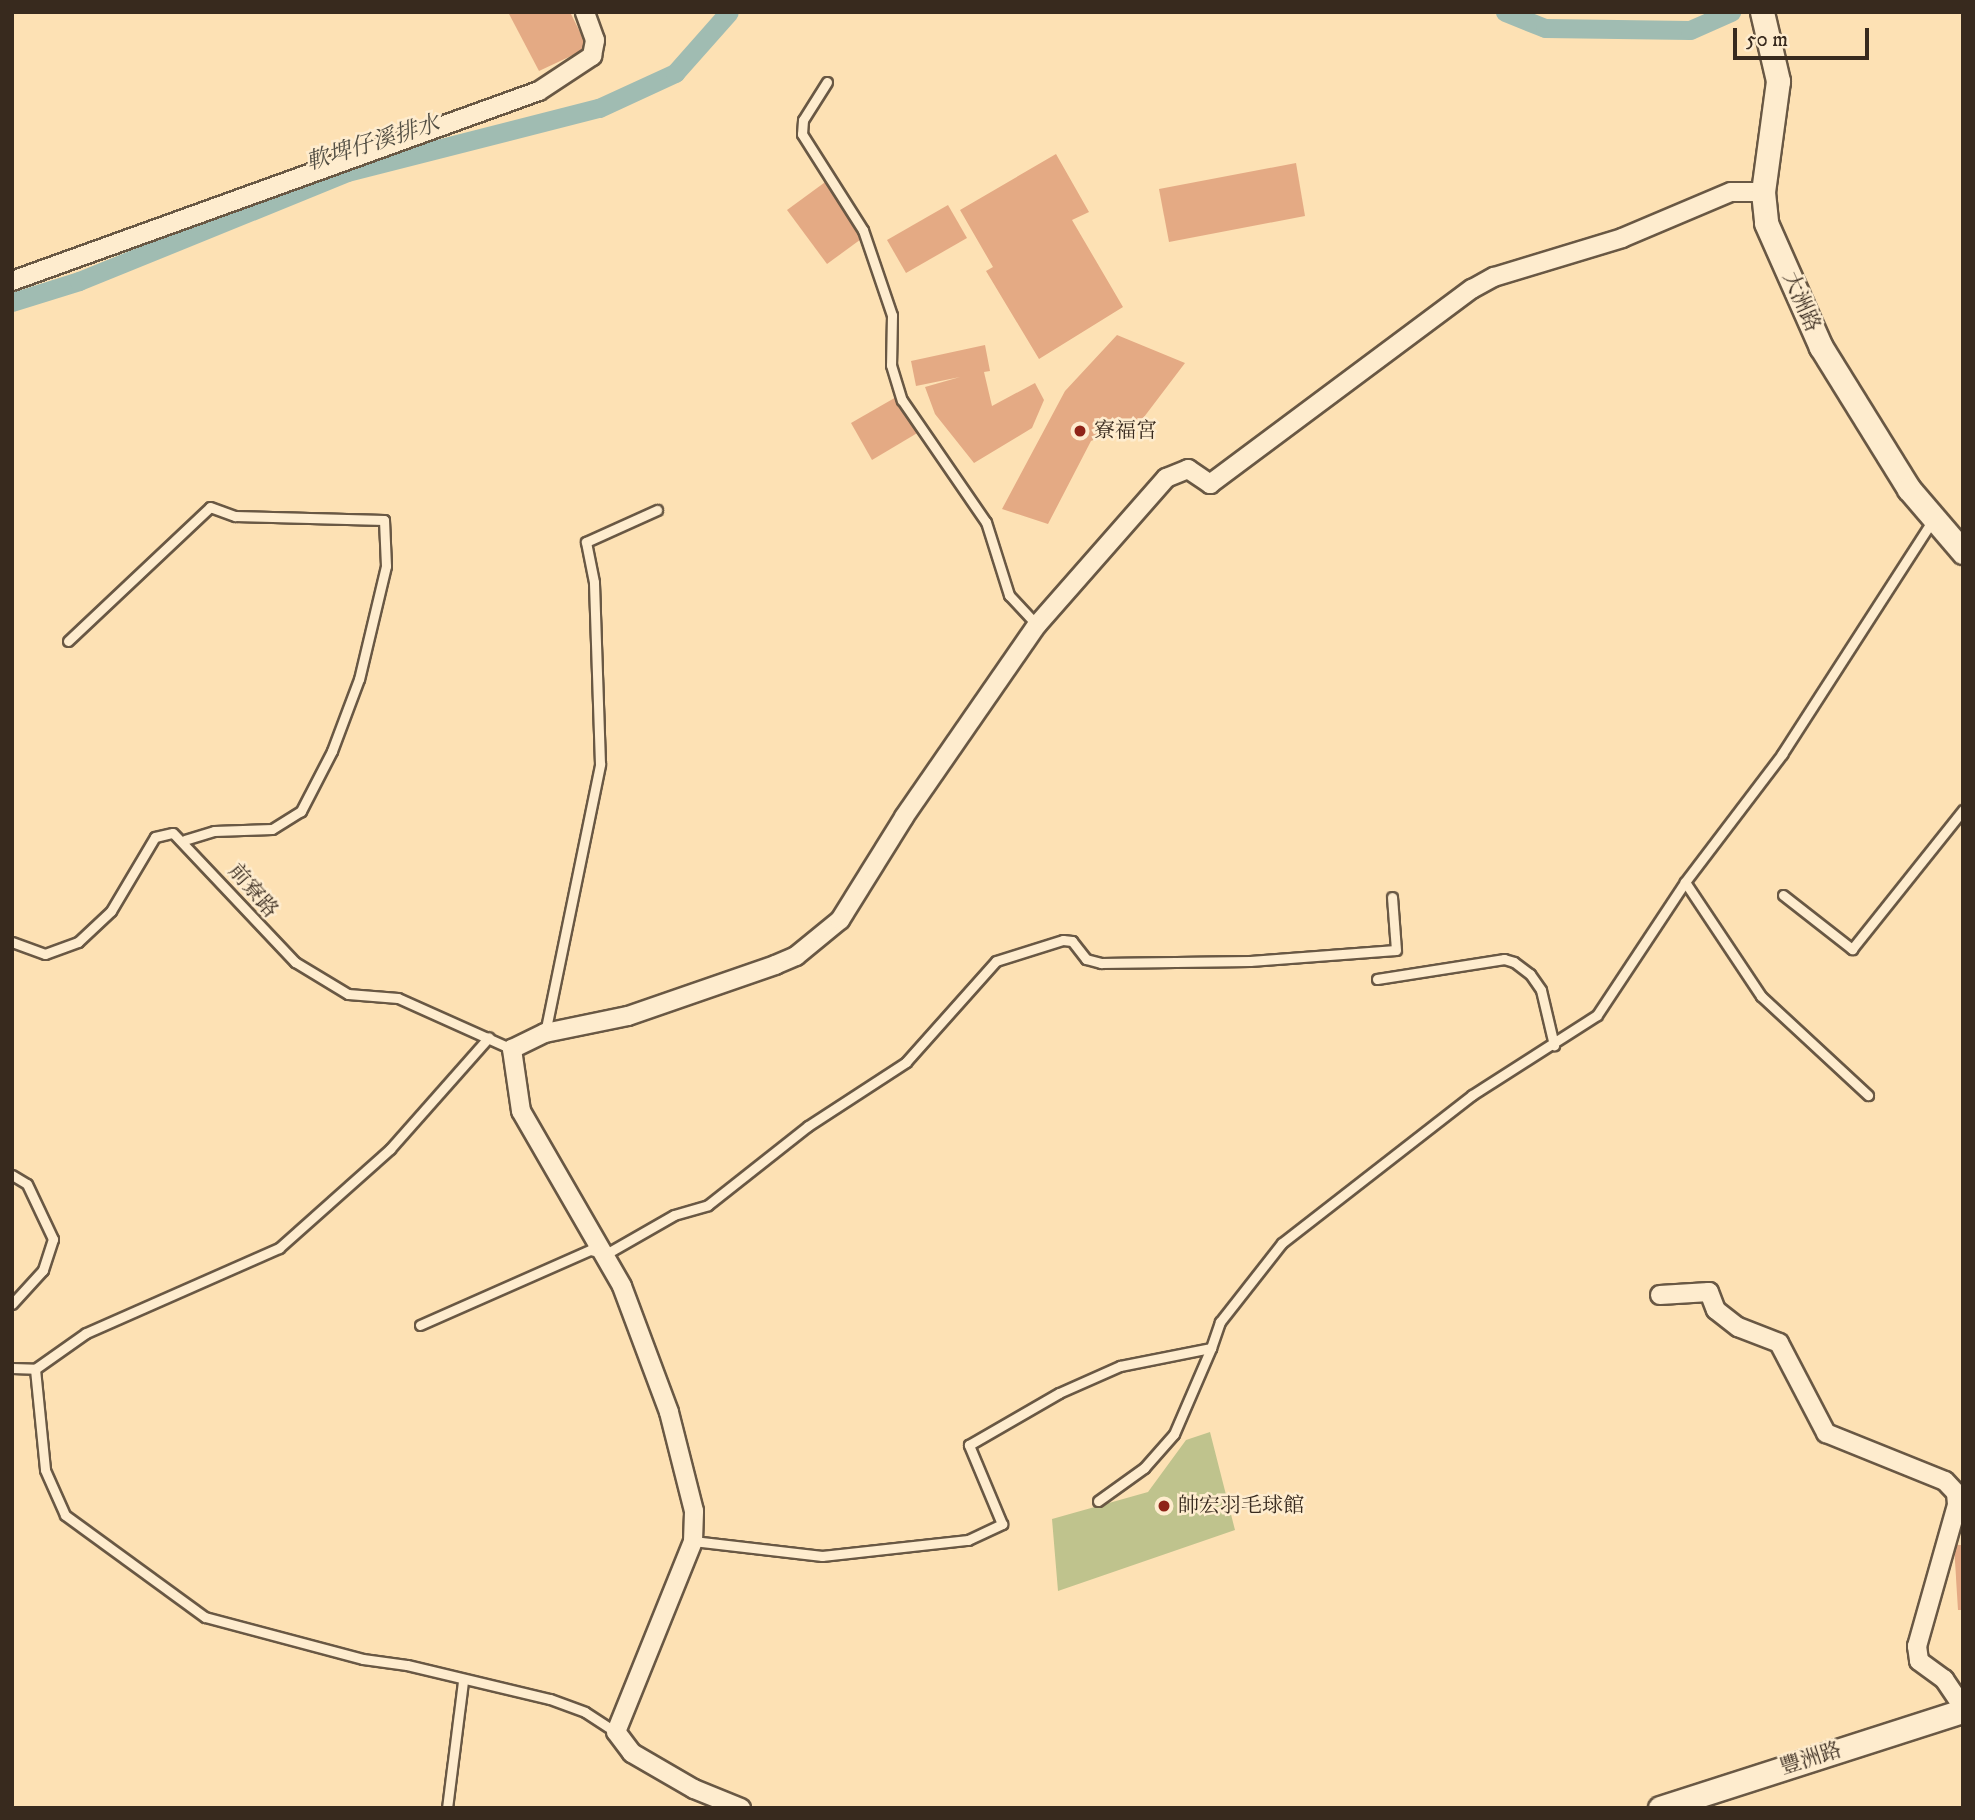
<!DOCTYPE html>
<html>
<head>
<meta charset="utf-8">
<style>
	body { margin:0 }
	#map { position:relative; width:1975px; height:1820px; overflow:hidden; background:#fde1b4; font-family:"IM FELL DW Pica","Noto Serif TC",serif }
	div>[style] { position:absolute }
	.green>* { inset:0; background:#bfc38d }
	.canal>* { height:19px; margin:-9.5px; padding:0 9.5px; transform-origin:9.5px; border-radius:9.5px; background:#a0bcb2 }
	.building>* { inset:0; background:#e4aa84 }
	.roads { filter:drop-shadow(2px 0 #695844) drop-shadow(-2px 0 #695844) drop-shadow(0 2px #695844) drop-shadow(0 -2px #695844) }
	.service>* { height:9px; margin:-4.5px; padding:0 4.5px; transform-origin:4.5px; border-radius:4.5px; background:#feecce }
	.minor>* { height:18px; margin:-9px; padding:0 9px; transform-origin:9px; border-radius:9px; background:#feecce }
	.tertiary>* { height:23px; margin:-11.5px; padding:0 11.5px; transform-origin:11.5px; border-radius:11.5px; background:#feecce }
	.dots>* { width:19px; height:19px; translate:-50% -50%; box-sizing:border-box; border:4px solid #feecce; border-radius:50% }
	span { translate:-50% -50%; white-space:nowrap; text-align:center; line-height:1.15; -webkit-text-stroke:5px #feecce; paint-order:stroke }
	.street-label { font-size:21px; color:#382a1e }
	.poi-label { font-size:21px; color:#382a1e }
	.left { translate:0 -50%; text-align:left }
	.water-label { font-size:23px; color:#524e43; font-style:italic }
	.frame { position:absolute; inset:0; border:14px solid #382a1e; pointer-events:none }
	.scale { position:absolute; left:1733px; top:28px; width:136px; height:32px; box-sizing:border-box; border:4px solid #382a1e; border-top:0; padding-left:9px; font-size:21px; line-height:24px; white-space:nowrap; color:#382a1e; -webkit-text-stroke:5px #feecce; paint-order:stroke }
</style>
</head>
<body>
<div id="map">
	<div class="green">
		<div style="clip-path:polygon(1210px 1432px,1235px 1530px,1058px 1591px,1052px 1519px,1148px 1492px,1186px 1440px)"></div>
	</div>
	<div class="canal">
		<div style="left:1505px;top:12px;width:43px;rotate:21.8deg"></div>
		<div style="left:1545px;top:28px;width:145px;rotate:0.8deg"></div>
		<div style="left:1690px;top:30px;width:45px;rotate:-23.7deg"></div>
		<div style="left:12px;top:302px;width:70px;rotate:-17.4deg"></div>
		<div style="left:79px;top:281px;width:289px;rotate:-22.1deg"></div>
		<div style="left:347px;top:172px;width:260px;rotate:-14.3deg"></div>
		<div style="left:599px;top:108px;width:84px;rotate:-24.7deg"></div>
		<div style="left:675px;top:73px;width:81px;rotate:-48.5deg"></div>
	</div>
	<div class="building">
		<div style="clip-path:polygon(508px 12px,570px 12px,588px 48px,539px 71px)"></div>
		<div style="clip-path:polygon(1056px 154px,1089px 212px,1072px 220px,1123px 307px,1039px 359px,986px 271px,993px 267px,960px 210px)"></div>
		<div style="clip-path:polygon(1296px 163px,1305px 216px,1169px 242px,1159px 189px)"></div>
		<div style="clip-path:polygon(828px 180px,868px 234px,827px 264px,787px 210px)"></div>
		<div style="clip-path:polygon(948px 205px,967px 238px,906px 273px,887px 240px)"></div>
		<div style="clip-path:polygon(1117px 335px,1185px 363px,1141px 421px,1091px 441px,1048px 524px,1002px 509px,1065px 391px)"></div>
		<div style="clip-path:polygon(985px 345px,990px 371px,984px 372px,992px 406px,1035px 383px,1044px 400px,1032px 428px,974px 463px,935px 414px,925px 387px,960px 377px,916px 386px,911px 361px)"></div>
		<div style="clip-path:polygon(898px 396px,919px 432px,872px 460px,851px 423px)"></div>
		<div style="clip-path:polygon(1954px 1545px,1963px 1545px,1963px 1610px,1958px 1610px)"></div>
	</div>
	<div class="roads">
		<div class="service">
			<div style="left:827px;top:82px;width:45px;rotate:122.3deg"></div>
			<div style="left:803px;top:120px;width:14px;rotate:94deg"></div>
			<div style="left:802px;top:134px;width:114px;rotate:57.6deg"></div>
			<div style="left:863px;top:230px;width:90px;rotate:71.2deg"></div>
			<div style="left:892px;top:315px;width:50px;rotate:91.1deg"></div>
			<div style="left:891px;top:365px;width:37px;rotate:73deg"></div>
			<div style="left:902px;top:400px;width:148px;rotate:55.5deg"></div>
			<div style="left:986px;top:522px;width:77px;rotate:72.5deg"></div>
			<div style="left:1009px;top:595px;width:41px;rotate:47deg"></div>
			<div style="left:68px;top:641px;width:195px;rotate:-43.3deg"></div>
			<div style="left:210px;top:507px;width:27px;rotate:20deg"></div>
			<div style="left:235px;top:516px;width:149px;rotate:1.5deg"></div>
			<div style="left:384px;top:520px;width:46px;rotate:87.5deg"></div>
			<div style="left:386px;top:566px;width:116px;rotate:103.4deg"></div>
			<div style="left:359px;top:679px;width:77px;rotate:110.6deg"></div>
			<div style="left:332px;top:751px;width:68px;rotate:117.3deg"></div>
			<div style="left:301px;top:811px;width:34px;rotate:148deg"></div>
			<div style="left:272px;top:829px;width:58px;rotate:178deg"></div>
			<div style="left:214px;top:831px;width:30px;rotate:163deg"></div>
			<div style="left:1685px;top:882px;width:137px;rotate:56.3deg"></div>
			<div style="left:1761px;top:996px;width:146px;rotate:42.8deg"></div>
			<div style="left:1783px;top:895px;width:88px;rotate:38deg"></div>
			<div style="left:1852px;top:949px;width:178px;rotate:-51.4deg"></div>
			<div style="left:12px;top:942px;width:35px;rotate:20deg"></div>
			<div style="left:45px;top:954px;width:35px;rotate:-20deg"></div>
			<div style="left:78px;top:942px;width:45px;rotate:-43.2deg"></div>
			<div style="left:111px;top:911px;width:86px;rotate:-59.3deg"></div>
			<div style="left:155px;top:837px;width:18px;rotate:-13deg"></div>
			<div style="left:173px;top:833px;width:178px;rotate:46.6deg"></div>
			<div style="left:295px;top:962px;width:62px;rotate:31.1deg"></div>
			<div style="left:348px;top:994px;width:50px;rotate:4.6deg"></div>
			<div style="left:398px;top:998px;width:125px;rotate:24.1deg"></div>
			<div style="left:1377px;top:979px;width:129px;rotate:-8.9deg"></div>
			<div style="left:1504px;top:959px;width:10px;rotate:17deg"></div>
			<div style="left:1514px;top:962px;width:20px;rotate:37deg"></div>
			<div style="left:1530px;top:974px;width:19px;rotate:55deg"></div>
			<div style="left:1541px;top:990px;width:57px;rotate:76.7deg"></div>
			<div style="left:545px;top:1033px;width:275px;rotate:-78.4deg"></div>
			<div style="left:600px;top:764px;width:182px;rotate:-91.9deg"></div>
			<div style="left:594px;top:582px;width:41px;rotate:-101.3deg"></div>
			<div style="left:586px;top:542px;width:78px;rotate:-24.3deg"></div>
			<div style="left:12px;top:1175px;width:17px;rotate:31deg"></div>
			<div style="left:27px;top:1184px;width:61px;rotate:64.7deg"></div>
			<div style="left:53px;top:1239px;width:33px;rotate:108deg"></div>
			<div style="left:43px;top:1270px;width:46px;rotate:132.4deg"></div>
			<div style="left:420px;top:1325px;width:186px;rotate:-23.8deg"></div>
			<div style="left:590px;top:1250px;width:16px;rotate:14deg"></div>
			<div style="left:606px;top:1254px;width:78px;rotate:-29.8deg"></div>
			<div style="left:674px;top:1215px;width:35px;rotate:-16deg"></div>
			<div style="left:708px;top:1205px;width:127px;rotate:-38.3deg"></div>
			<div style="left:808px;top:1126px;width:117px;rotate:-33.1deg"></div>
			<div style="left:906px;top:1062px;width:135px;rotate:-48.3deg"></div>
			<div style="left:996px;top:961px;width:70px;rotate:-17.4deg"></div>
			<div style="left:1063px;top:940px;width:9px;rotate:6deg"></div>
			<div style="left:1072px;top:941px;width:23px;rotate:52deg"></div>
			<div style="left:1086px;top:959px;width:16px;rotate:15deg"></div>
			<div style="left:1101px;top:963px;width:149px;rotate:-0.8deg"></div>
			<div style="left:1250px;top:961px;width:146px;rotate:-4.3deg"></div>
			<div style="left:1396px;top:950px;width:53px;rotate:-94.3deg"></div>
			<div style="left:12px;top:1368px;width:23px;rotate:2deg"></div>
			<div style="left:35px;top:1369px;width:101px;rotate:84.3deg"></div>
			<div style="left:45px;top:1470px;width:49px;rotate:66deg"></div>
			<div style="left:65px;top:1515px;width:173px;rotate:36.1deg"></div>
			<div style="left:205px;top:1617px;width:163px;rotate:14.9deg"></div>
			<div style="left:363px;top:1659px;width:44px;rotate:7.8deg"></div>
			<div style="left:407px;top:1665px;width:147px;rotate:13.4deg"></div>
			<div style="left:550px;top:1699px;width:37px;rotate:20deg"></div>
			<div style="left:585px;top:1712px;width:37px;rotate:33deg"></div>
			<div style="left:35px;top:1369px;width:62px;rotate:-35.2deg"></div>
			<div style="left:86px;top:1333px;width:211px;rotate:-23.8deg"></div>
			<div style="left:279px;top:1248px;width:149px;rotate:-41.7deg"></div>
			<div style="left:390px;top:1149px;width:149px;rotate:-48.5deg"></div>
			<div style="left:1098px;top:1501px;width:57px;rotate:-35.7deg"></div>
			<div style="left:1144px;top:1468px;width:45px;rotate:-48.6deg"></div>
			<div style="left:1174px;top:1434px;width:94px;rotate:-66.7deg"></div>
			<div style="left:693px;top:1541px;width:130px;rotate:6.6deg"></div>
			<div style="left:822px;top:1556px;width:147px;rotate:-6.3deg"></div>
			<div style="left:968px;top:1540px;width:38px;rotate:-25deg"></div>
			<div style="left:1002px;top:1524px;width:86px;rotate:-112.7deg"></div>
			<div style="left:969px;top:1445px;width:104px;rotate:-30deg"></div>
			<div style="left:1059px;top:1393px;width:67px;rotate:-23.9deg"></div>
			<div style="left:1120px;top:1366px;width:93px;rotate:-11.2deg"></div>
			<div style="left:1211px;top:1348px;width:28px;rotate:-71deg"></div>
			<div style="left:1220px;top:1322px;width:100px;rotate:-51.9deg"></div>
			<div style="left:1282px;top:1243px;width:241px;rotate:-37.9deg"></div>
			<div style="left:1472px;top:1095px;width:148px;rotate:-32.6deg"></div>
			<div style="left:1597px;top:1015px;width:159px;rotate:-56.5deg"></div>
			<div style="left:1685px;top:882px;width:161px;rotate:-52.8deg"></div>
			<div style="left:1782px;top:754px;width:277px;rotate:-57.2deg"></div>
			<div style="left:447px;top:1808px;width:127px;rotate:-82.8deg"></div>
		</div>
		<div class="minor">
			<div style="left:12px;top:281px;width:560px;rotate:-19.83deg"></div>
			<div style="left:539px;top:91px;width:64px;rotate:-33.4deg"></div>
			<div style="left:592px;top:56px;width:16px;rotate:-79deg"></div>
			<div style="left:595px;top:40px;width:30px;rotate:-110deg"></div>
			<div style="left:1660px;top:1295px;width:49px;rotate:-3.5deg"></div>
			<div style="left:1709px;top:1292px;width:19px;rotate:69deg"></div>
			<div style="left:1716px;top:1310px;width:28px;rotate:38deg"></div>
			<div style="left:1738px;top:1327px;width:44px;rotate:21.3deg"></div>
			<div style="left:1779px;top:1343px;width:102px;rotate:62.4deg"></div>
			<div style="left:1826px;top:1433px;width:128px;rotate:22deg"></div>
			<div style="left:1945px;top:1481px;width:16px;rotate:47deg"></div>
			<div style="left:1956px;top:1493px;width:12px;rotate:85deg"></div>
			<div style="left:1957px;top:1505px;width:147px;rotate:105.8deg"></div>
			<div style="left:1917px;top:1646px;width:15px;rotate:82deg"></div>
			<div style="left:1919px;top:1661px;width:31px;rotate:36deg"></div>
			<div style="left:1944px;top:1679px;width:34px;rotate:56deg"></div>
			<div style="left:741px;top:1808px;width:51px;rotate:-158deg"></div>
			<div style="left:694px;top:1789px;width:72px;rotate:-149.9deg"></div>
			<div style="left:632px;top:1753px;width:26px;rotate:-127deg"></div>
			<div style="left:616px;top:1732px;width:206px;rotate:-68deg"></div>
			<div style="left:693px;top:1541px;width:30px;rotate:-88deg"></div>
			<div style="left:694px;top:1511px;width:102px;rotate:-104.2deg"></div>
			<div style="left:669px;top:1412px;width:134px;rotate:-110.5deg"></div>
			<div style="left:622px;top:1286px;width:202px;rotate:-120deg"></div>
			<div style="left:521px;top:1111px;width:63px;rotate:-98.3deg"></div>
			<div style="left:512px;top:1049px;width:37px;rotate:-26deg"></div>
			<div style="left:545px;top:1033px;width:85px;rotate:-11.6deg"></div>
			<div style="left:628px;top:1016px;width:156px;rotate:-19.1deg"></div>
			<div style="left:775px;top:965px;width:23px;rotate:-23deg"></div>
			<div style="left:796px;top:956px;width:57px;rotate:-39.3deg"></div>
			<div style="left:840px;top:920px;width:121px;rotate:-58.1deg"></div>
			<div style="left:904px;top:817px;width:234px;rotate:-55.3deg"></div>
			<div style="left:1037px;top:625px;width:196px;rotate:-48.7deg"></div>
			<div style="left:1166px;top:478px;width:24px;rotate:-22deg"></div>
			<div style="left:1188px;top:469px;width:27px;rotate:34deg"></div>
			<div style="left:1210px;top:484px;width:327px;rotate:-36.7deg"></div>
			<div style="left:1472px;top:289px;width:25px;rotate:-29deg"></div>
			<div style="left:1494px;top:277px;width:134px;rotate:-16.9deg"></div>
			<div style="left:1622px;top:238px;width:118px;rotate:-22.9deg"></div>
			<div style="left:1731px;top:192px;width:32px"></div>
		</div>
		<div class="tertiary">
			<div style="left:1762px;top:12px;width:71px;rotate:76.9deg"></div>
			<div style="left:1778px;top:81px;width:112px;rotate:97.7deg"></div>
			<div style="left:1763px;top:192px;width:31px;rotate:84deg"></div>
			<div style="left:1766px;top:223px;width:136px;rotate:66.1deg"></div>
			<div style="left:1821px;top:347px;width:167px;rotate:58.2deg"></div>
			<div style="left:1909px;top:489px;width:83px;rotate:49.4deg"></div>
			<div style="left:1660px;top:1808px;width:318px;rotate:-17.8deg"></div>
		</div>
	</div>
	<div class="dots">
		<div style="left:1080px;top:431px;background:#8f2418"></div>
		<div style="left:1164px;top:1506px;background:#8f2418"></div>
	</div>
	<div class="street-label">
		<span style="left:1801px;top:302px;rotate:66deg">大洲路</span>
		<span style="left:253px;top:891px;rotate:49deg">前寮路</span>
		<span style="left:1811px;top:1759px;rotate:-18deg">豐洲路</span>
	</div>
	<div class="poi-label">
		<span class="left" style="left:1094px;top:431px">寮福宮</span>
		<span class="left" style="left:1178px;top:1506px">帥宏羽毛球館</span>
	</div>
	<div class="water-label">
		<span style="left:373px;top:144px;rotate:-17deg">軟埤仔溪排水</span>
	</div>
	<div class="frame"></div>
	<div class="scale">50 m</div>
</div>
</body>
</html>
